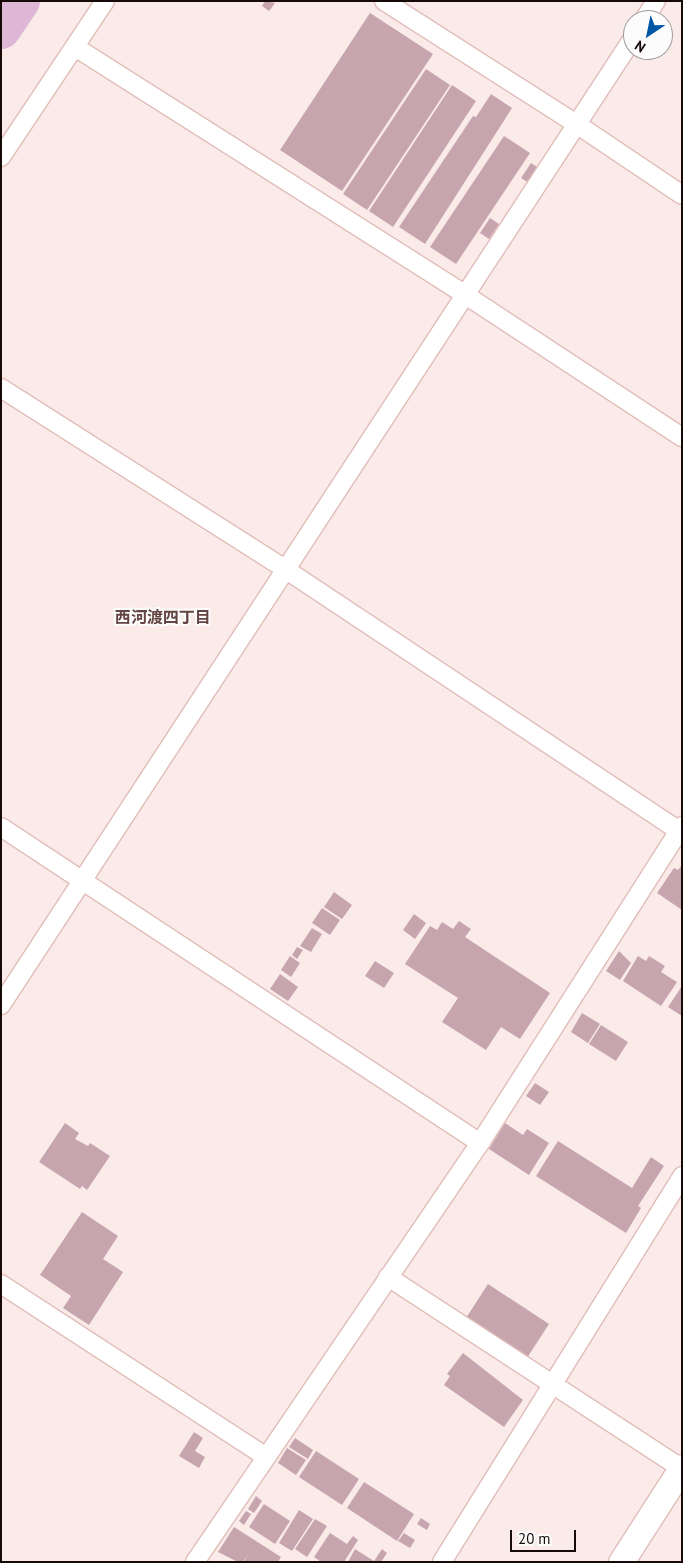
<!DOCTYPE html>
<html>
<head>
<meta charset="utf-8">
<style>
	body { margin:0 }
	#map { position:relative; width:683px; height:1563px; overflow:hidden; background:#faebe9; font-family:"PT Sans","Noto Sans JP",sans-serif }
	div>[style] { position:absolute }
	.river>* { height:40px; margin:-20px; padding:0 20px; transform-origin:20px; border-radius:20px; background:#deb6d6 }
	.building>* { inset:0; background:#c7a5af }
	.roads { filter:drop-shadow(1px 0 #e1bdb8) drop-shadow(-1px 0 #e1bdb8) drop-shadow(0 1px #e1bdb8) drop-shadow(0 -1px #e1bdb8) }
	.street>* { height:18px; margin:-9px; padding:0 9px; transform-origin:9px; border-radius:9px; background:#fff }
	.secondary>* { height:25px; margin:-12.5px; padding:0 12.5px; transform-origin:12.5px; border-radius:12.5px; background:#fff }
	span { translate:-50% -50%; white-space:nowrap; text-align:center; line-height:1.15; -webkit-text-stroke:4px #fcfcfc; paint-order:stroke }
	.neighbourhood-label { font-size:16px; color:#634542; font-weight:700 }
	.frame { position:absolute; inset:0; border:2px solid #160a09; pointer-events:none }
	.north { position:absolute; left:623px; top:10px; width:50px; height:50px; box-sizing:border-box; background:#fcfcfc; border:1px solid #a09b9b; border-radius:50%; rotate:214deg; font-size:14px; font-weight:700; line-height:20px; text-align:center; color:#160a09 }
	.north::after { content:''; display:block; margin:auto; width:18px; height:22px; background:#0057a5; clip-path:polygon(50% 0,100% 100%,50% 72%,0 100%) }
	.scale { position:absolute; left:510px; top:1530px; width:66px; height:22px; box-sizing:border-box; border:2px solid #160a09; border-top:0; padding-left:6px; font-size:15px; line-height:18px; white-space:nowrap; color:#160a09; -webkit-text-stroke:4px #fcfcfc; paint-order:stroke }
</style>
</head>
<body>
<div id="map">
	<div class="river">
		<div style="left:1px;top:29px;width:34px;rotate:-56deg"></div>
	</div>
	<div class="building">
		<div style="clip-path:polygon(265px 1px,275px 3px,269px 11px,262px 6px)"></div>
		<div style="clip-path:polygon(370px 13px,433px 54px,342px 191px,280px 150px)"></div>
		<div style="clip-path:polygon(426px 69px,450px 85px,367px 210px,343px 194px)"></div>
		<div style="clip-path:polygon(452px 85px,476px 101px,393px 227px,369px 211px)"></div>
		<div style="clip-path:polygon(491px 94px,512px 108px,425px 244px,399px 227px,473px 116px,476px 117px)"></div>
		<div style="clip-path:polygon(504px 136px,530px 153px,456px 264px,430px 247px)"></div>
		<div style="clip-path:polygon(531px 163px,539px 168px,529px 183px,521px 178px)"></div>
		<div style="clip-path:polygon(490px 218px,499px 224px,489px 239px,480px 233px)"></div>
		<div style="clip-path:polygon(682px 865px,682px 910px,657px 893px,674px 868px,678px 870px)"></div>
		<div style="clip-path:polygon(334px 892px,352px 905px,342px 919px,324px 907px)"></div>
		<div style="clip-path:polygon(322px 908px,340px 920px,330px 935px,312px 923px)"></div>
		<div style="clip-path:polygon(414px 914px,426px 923px,415px 939px,403px 930px)"></div>
		<div style="clip-path:polygon(459px 921px,471px 929px,465px 937px,550px 993px,520px 1039px,501px 1027px,486px 1050px,442px 1022px,458px 998px,405px 964px,430px 926px,437px 930px,442px 922px,453px 929px)"></div>
		<div style="clip-path:polygon(312px 928px,322px 934px,311px 952px,300px 946px)"></div>
		<div style="clip-path:polygon(297px 947px,303px 950px,297px 959px,292px 955px)"></div>
		<div style="clip-path:polygon(619px 951px,631px 963px,620px 980px,606px 971px)"></div>
		<div style="clip-path:polygon(290px 956px,300px 963px,291px 977px,281px 970px)"></div>
		<div style="clip-path:polygon(638px 956px,646px 961px,649px 956px,665px 966px,661px 972px,677px 982px,661px 1006px,623px 981px)"></div>
		<div style="clip-path:polygon(375px 961px,394px 973px,384px 988px,365px 976px)"></div>
		<div style="clip-path:polygon(280px 974px,298px 987px,288px 1001px,270px 989px)"></div>
		<div style="clip-path:polygon(682px 986px,682px 1016px,668px 1007px)"></div>
		<div style="clip-path:polygon(582px 1013px,600px 1024px,588px 1043px,571px 1032px)"></div>
		<div style="clip-path:polygon(601px 1025px,628px 1042px,616px 1061px,589px 1044px)"></div>
		<div style="clip-path:polygon(535px 1083px,549px 1092px,540px 1105px,526px 1096px)"></div>
		<div style="clip-path:polygon(65px 1123px,79px 1133px,75px 1139px,88px 1146px,90px 1143px,110px 1156px,87px 1190px,82px 1186px,80px 1189px,39px 1162px)"></div>
		<div style="clip-path:polygon(505px 1123px,523px 1135px,527px 1129px,549px 1143px,529px 1175px,489px 1149px)"></div>
		<div style="clip-path:polygon(558px 1141px,632px 1188px,651px 1157px,664px 1166px,638px 1206px,641px 1208px,626px 1233px,536px 1176px)"></div>
		<div style="clip-path:polygon(82px 1212px,118px 1236px,103px 1259px,123px 1272px,89px 1325px,63px 1308px,71px 1296px,40px 1275px)"></div>
		<div style="clip-path:polygon(488px 1284px,549px 1324px,527px 1358px,466px 1318px)"></div>
		<div style="clip-path:polygon(463px 1353px,523px 1400px,504px 1427px,444px 1385px,450px 1376px,447px 1374px)"></div>
		<div style="clip-path:polygon(194px 1432px,203px 1438px,195px 1451px,205px 1457px,199px 1468px,179px 1456px)"></div>
		<div style="clip-path:polygon(295px 1438px,313px 1450px,308px 1459px,289px 1447px)"></div>
		<div style="clip-path:polygon(287px 1448px,306px 1460px,296px 1475px,278px 1463px)"></div>
		<div style="clip-path:polygon(316px 1451px,359px 1479px,342px 1505px,299px 1477px)"></div>
		<div style="clip-path:polygon(364px 1482px,414px 1514px,397px 1541px,347px 1508px)"></div>
		<div style="clip-path:polygon(256px 1496px,262px 1501px,254px 1513px,248px 1509px)"></div>
		<div style="clip-path:polygon(264px 1504px,290px 1521px,275px 1544px,249px 1527px)"></div>
		<div style="clip-path:polygon(299px 1510px,313px 1519px,292px 1551px,279px 1543px)"></div>
		<div style="clip-path:polygon(246px 1511px,251px 1514px,244px 1525px,239px 1521px)"></div>
		<div style="clip-path:polygon(421px 1518px,430px 1524px,427px 1530px,417px 1524px)"></div>
		<div style="clip-path:polygon(315px 1519px,327px 1526px,307px 1557px,295px 1549px)"></div>
		<div style="clip-path:polygon(234px 1527px,281px 1557px,278px 1562px,244px 1562px,248px 1555px,243px 1562px,238px 1562px,218px 1552px)"></div>
		<div style="clip-path:polygon(330px 1533px,347px 1544px,353px 1536px,358px 1540px,344px 1562px,321px 1562px,314px 1557px)"></div>
		<div style="clip-path:polygon(404px 1533px,415px 1540px,410px 1548px,398px 1541px)"></div>
		<div style="clip-path:polygon(355px 1549px,374px 1561px,382px 1549px,387px 1553px,381px 1562px,348px 1562px)"></div>
	</div>
	<div class="roads">
		<div class="street">
			<div style="left:384px;top:1px;width:230px;rotate:32.6deg"></div>
			<div style="left:578px;top:125px;width:125px;rotate:33.9deg"></div>
			<div style="left:644px;top:20px;width:22px;rotate:-58deg"></div>
			<div style="left:75px;top:47px;width:464px;rotate:32.4deg"></div>
			<div style="left:467px;top:296px;width:257px;rotate:33.3deg"></div>
			<div style="left:1px;top:157px;width:187px;rotate:-56.3deg"></div>
			<div style="left:1px;top:388px;width:340px;rotate:32.5deg"></div>
			<div style="left:288px;top:571px;width:473px;rotate:33.6deg"></div>
			<div style="left:1px;top:827px;width:574px;rotate:33.41deg"></div>
			<div style="left:1px;top:1005px;width:1155px;rotate:-56.83deg"></div>
			<div style="left:388px;top:1277px;width:351px;rotate:33.1deg"></div>
			<div style="left:1px;top:1284px;width:315px;rotate:33.1deg"></div>
			<div style="left:195px;top:1562px;width:507px;rotate:-55.78deg"></div>
			<div style="left:480px;top:1143px;width:376px;rotate:-57.5deg"></div>
			<div style="left:442px;top:1562px;width:455px;rotate:-58.1deg"></div>
		</div>
		<div class="secondary">
			<div style="left:621px;top:1562px;width:113px;rotate:-57.3deg"></div>
		</div>
	</div>
	<div class="neighbourhood-label">
		<span style="left:163px;top:617px">西河渡四丁目</span>
	</div>
	<div class="frame"></div>
	<div class="north">N</div>
	<div class="scale">20 m</div>
</div>
</body>
</html>
